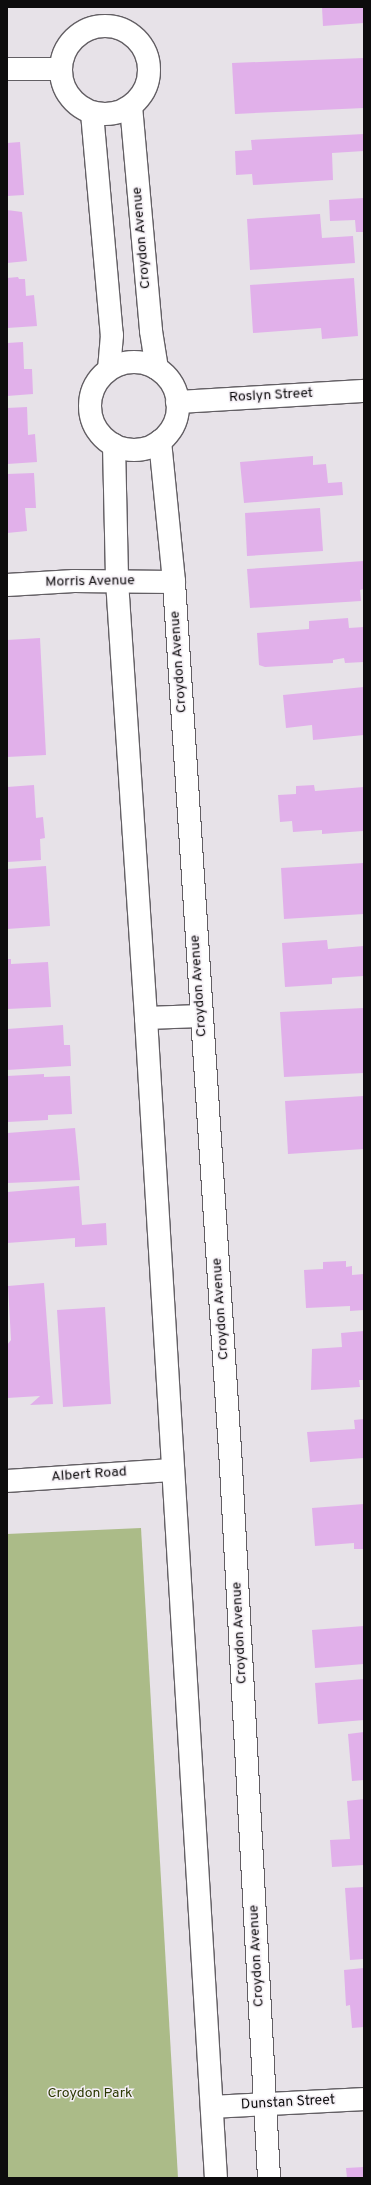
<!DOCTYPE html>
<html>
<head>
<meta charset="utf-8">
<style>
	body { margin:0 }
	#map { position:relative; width:371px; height:2185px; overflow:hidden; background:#e7e2e8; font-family:Overpass,sans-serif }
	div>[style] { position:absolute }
	.green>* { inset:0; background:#abbb88 }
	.building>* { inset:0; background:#e1b0ea }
	.roads { filter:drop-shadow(1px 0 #635f64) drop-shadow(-1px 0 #635f64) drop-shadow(0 1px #635f64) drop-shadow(0 -1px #635f64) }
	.street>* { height:22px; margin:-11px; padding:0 11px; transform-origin:11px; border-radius:11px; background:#fff }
	.street>.ring { margin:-11px; padding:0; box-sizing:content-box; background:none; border:22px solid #fff; border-radius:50% }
	.secondary>* { height:22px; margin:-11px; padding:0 11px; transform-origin:11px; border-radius:11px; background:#fff }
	span { translate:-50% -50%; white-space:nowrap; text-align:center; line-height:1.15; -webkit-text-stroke:3px #f4eff5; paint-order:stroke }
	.street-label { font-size:14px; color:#0d0c0d }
	.park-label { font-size:14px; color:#2b3702 }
	.frame { position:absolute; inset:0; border:8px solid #0d0c0d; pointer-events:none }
</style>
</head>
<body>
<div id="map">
	<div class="green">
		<div style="clip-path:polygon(141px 1528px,178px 2178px,7px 2178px,7px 1534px)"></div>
	</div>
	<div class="building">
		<div style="clip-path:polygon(322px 7px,364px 7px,364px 23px,323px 26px)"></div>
		<div style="clip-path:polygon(364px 58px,364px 108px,235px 114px,232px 63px)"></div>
		<div style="clip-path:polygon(364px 134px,364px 151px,332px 153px,333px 180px,253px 185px,252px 174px,236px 175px,235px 151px,252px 150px,251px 140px)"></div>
		<div style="clip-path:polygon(20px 142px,24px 195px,7px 196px,7px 143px)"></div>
		<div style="clip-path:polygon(364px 198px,364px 232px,356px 232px,355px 220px,330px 221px,329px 200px)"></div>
		<div style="clip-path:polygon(7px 210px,22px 212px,27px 261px,7px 263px)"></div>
		<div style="clip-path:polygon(320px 214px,322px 238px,353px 236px,355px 263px,250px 270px,247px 219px)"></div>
		<div style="clip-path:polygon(18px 277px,19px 279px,25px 279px,26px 296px,34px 295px,37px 326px,7px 328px,7px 278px)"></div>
		<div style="clip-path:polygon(354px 278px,358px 336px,322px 339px,321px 328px,253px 333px,250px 285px)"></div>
		<div style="clip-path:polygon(23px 342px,24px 369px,32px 369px,33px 394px,7px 396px,7px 343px)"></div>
		<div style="clip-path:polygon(27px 407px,28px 435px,35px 434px,37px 462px,7px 464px,7px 408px)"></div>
		<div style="clip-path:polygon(313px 456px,313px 465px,326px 464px,328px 483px,342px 482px,343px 495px,244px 503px,240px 462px)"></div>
		<div style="clip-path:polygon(34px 473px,36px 508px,25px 508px,27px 531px,7px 533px,7px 474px)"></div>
		<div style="clip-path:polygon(320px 508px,323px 551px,247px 556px,245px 513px)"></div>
		<div style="clip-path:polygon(364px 561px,364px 589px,360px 590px,361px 601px,250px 608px,247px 569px)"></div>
		<div style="clip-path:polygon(348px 618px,349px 628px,364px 627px,364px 662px,345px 663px,344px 658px,333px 660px,333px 663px,265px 667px,259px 665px,257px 633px,309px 629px,309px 621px)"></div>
		<div style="clip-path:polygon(40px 638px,46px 755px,7px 757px,7px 640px)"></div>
		<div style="clip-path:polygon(364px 687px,364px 735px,313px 740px,312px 725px,286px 728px,283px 695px)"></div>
		<div style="clip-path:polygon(34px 785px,36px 818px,43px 817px,45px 838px,40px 839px,41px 860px,7px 862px,7px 787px)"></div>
		<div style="clip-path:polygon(314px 785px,315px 791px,364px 787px,363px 831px,322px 834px,322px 830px,293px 832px,292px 821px,280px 822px,278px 795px,296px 794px,296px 786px)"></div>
		<div style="clip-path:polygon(364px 863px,364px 914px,284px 919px,281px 868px)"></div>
		<div style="clip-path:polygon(46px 866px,50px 926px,7px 929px,7px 869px)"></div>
		<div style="clip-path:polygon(327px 940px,328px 949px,364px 946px,364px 976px,332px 978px,332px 984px,285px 987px,282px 943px)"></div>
		<div style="clip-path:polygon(7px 959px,11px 959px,11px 964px,48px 962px,51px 1007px,7px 1009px)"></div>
		<div style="clip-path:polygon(364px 1008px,364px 1073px,284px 1077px,280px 1012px)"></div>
		<div style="clip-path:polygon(63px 1025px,64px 1045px,70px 1045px,71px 1066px,7px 1070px,7px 1029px)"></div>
		<div style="clip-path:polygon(44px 1074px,44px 1077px,70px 1076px,72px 1114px,48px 1115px,48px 1120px,7px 1122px,7px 1076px)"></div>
		<div style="clip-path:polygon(364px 1096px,364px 1149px,288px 1154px,285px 1101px)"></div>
		<div style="clip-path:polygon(75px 1128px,80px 1180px,7px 1183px,7px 1133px)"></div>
		<div style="clip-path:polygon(79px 1186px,82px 1225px,106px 1223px,107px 1245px,75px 1247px,75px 1238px,7px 1243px,7px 1192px)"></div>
		<div style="clip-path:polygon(346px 1261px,346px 1267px,352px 1266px,352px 1275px,364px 1274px,364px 1310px,350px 1311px,350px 1306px,306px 1308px,304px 1270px,323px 1269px,323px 1262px)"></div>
		<div style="clip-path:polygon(44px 1283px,53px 1404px,30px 1405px,40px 1396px,7px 1398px,7px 1345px,11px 1340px,8px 1286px)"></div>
		<div style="clip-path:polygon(105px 1307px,111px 1404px,63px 1407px,57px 1310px)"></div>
		<div style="clip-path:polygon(364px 1331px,364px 1380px,359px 1380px,360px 1387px,311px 1390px,312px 1349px,342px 1347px,341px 1333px)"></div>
		<div style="clip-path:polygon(364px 1419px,364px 1458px,310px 1462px,307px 1432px,355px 1429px,354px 1420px)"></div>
		<div style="clip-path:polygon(364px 1504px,364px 1549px,354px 1549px,354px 1543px,315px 1546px,312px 1508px)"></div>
		<div style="clip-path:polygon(364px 1626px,364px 1664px,315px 1668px,312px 1630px)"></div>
		<div style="clip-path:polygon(364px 1679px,364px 1720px,318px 1724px,315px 1683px)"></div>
		<div style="clip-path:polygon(364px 1732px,364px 1780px,352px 1781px,348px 1734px)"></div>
		<div style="clip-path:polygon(364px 1799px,364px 1865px,332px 1867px,330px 1840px,350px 1839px,347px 1801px)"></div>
		<div style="clip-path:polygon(364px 1887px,364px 1959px,350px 1960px,345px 1888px)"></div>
		<div style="clip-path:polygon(364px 1968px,364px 2027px,352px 2028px,350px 2005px,346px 2006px,344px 1970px)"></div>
		<div style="clip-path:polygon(364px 2167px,364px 2178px,347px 2178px,346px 2168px)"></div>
	</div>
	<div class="roads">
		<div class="street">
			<div class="ring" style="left:61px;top:26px;width:66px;height:66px"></div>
			<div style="left:7px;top:69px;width:53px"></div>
			<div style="left:131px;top:106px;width:226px;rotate:84.9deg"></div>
			<div style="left:151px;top:331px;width:38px;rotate:81deg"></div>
			<div style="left:92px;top:113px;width:223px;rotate:84.9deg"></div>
			<div style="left:112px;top:335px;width:34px;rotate:95deg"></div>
			<div class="ring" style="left:90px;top:362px;width:66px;height:66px"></div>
			<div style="left:160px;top:441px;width:142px;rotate:84.3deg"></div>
			<div style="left:174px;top:582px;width:887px;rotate:86.31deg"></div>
			<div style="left:231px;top:1467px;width:712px;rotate:86.94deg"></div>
			<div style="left:114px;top:445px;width:136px;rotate:88.7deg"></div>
			<div style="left:117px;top:581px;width:438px;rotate:86.2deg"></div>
			<div style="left:146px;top:1018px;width:1162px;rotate:86.55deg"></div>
			<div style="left:7px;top:585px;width:67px;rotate:-3.4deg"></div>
			<div style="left:74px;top:581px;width:100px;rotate:0.6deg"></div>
			<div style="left:146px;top:1018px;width:55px;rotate:-2.1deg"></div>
			<div style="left:7px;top:1481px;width:165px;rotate:-3.8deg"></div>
			<div style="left:212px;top:2107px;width:152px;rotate:-3deg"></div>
		</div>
		<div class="secondary">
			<div style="left:177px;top:402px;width:187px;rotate:-3.4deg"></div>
		</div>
	</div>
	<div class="street-label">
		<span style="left:142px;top:238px;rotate:-95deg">Croydon Avenue</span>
		<span style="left:271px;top:396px;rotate:-3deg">Roslyn Street</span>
		<span style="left:90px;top:582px;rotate:-1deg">Morris Avenue</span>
		<span style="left:179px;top:662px;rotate:-94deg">Croydon Avenue</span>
		<span style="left:199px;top:986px;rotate:-94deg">Croydon Avenue</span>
		<span style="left:221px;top:1309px;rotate:-94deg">Croydon Avenue</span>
		<span style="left:89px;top:1475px;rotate:-4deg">Albert Road</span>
		<span style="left:240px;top:1633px;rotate:-93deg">Croydon Avenue</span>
		<span style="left:257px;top:1956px;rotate:-93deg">Croydon Avenue</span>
		<span style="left:288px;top:2103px;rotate:-3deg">Dunstan Street</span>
	</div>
	<div class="park-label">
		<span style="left:90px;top:2094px">Croydon Park</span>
	</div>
	<div class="frame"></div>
</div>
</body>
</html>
